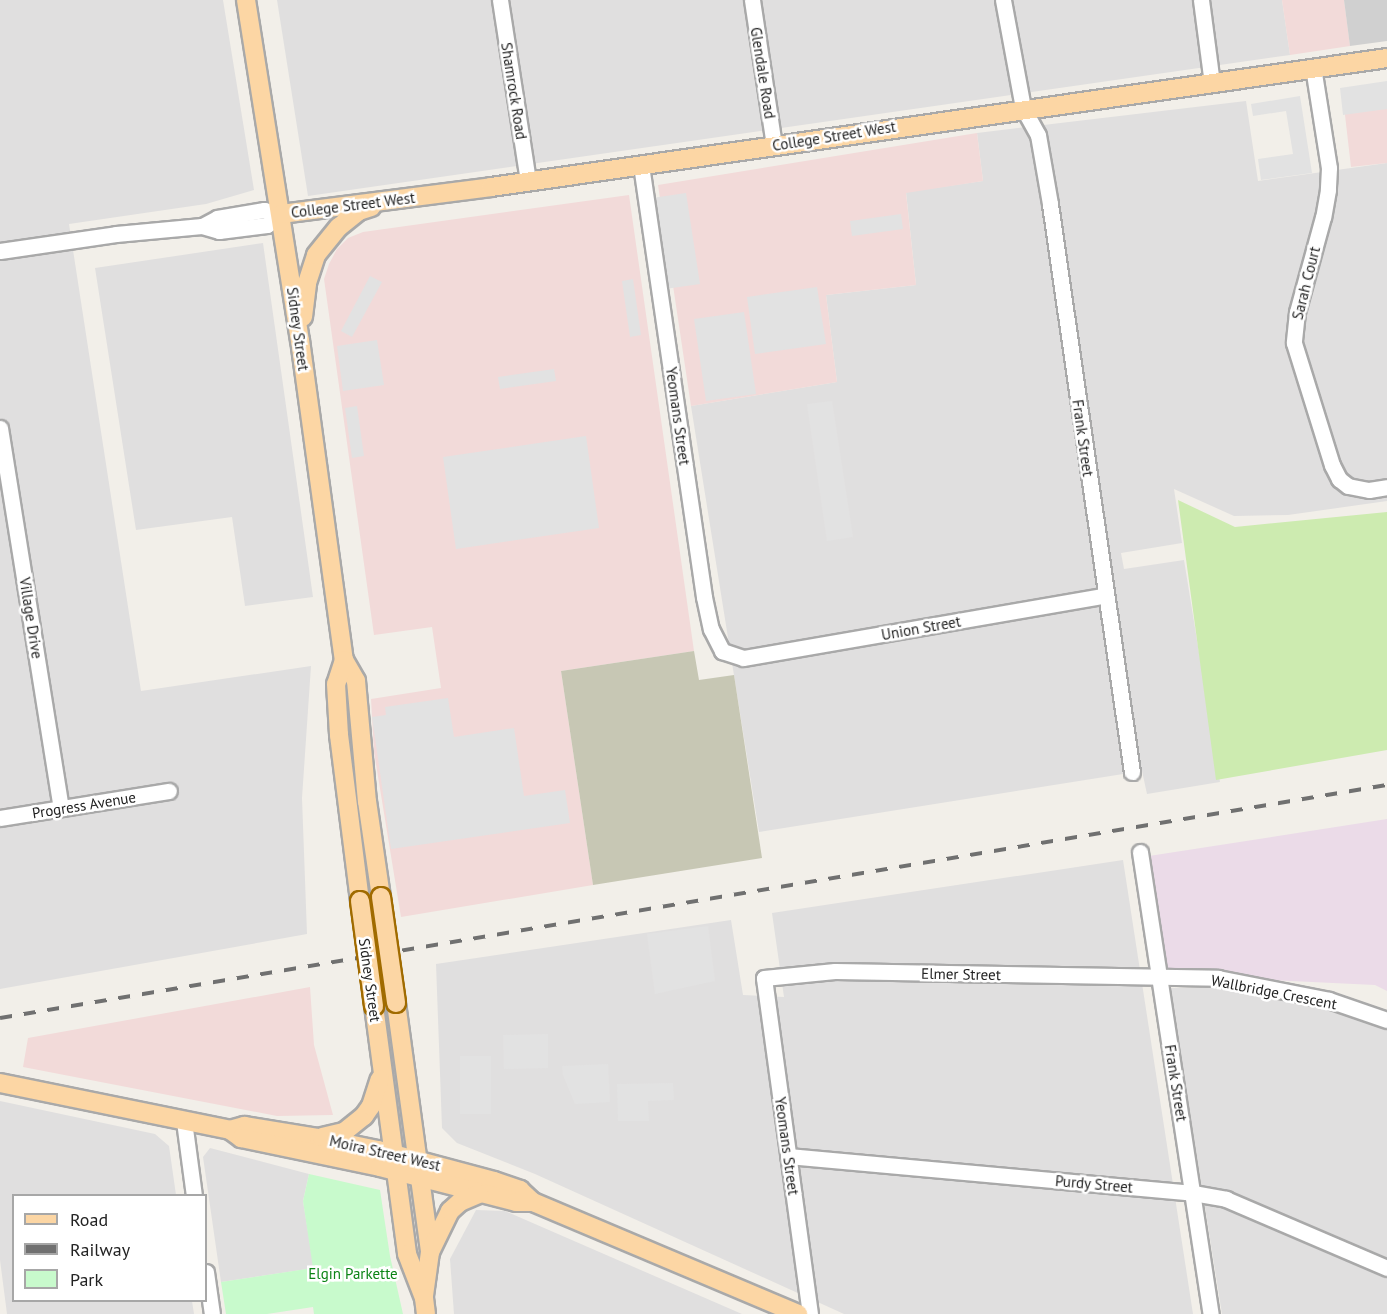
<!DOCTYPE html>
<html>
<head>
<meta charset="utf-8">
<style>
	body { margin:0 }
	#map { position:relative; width:1387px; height:1314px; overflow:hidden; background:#f2efe9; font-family:"PT Sans",sans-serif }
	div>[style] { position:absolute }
	.residential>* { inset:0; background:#e0dfdf }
	.commercial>* { inset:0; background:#f2dad9 }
	.industrial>* { inset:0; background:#ebdbe8 }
	.religious>* { inset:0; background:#d0d0d0 }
	.construction>* { inset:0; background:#c7c7b4 }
	.grass>* { inset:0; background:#cdebb0 }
	.park>* { inset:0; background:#c8facc }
	.parking>* { inset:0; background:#e2e2e2 }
	.roads { filter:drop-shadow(2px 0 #a9a9a9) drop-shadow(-2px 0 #a9a9a9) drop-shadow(0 2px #a9a9a9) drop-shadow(0 -2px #a9a9a9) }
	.minor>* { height:15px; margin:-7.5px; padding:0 7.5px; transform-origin:7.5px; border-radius:7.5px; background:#fff }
	.major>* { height:18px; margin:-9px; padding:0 9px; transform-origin:9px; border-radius:9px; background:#fcd6a4 }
	.rail>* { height:4px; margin-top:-2px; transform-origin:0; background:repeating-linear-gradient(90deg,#707070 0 12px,transparent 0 24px) }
	.bridges { filter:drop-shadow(2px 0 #a06b00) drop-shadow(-2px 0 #a06b00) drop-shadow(0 2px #a06b00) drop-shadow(0 -2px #a06b00) }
	.major-bridge>* { height:18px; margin:-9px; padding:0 9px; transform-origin:9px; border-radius:9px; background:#fcd6a4 }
	span { translate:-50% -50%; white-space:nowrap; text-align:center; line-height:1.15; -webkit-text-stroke:5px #fff; paint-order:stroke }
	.street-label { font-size:15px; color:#222 }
	.park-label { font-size:15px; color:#0c8416 }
	.legend { position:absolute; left:12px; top:1194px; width:195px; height:108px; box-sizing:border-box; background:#fff; border:2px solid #a7a7a7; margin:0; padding:8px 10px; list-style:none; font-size:18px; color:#222 }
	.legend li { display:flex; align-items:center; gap:12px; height:30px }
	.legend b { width:30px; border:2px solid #a7a7a7 }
</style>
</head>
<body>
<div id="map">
	<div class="residential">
		<div style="clip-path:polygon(0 0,223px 0,254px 190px,206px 204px,69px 224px,141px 691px,311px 666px,302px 798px,307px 934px,0 989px)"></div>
		<div style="clip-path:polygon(277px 0,1282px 0,1290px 55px,308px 196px)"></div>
		<div style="clip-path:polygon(1246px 101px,1258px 181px,1387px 163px,1387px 501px,1288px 515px,1234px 516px,1174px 489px,1182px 543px,1121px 553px,1124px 569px,1184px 560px,1220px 782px,1147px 794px,1142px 771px,759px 832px,691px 406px,837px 382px,826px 295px,916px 285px,906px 192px,983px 181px,977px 133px)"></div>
		<div style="clip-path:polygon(263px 243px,313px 597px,245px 606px,232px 517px,136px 530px,95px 268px)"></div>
		<div style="clip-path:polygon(1123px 860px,1193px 1314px,844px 1314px,535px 1174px,457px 1143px,442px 1128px,436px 964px,731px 920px,743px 995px,784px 997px,772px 913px)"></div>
		<div style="clip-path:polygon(1253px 987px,1332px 1006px,1387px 1024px,1387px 1314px,1222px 1314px,1170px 988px)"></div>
		<div style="clip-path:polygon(0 1101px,155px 1134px,169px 1146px,176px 1195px,14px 1196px,14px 1300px,192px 1301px,194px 1314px,7px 1314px,0 1260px)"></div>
		<div style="clip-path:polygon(210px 1148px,309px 1174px,303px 1201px,314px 1268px,221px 1282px,203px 1157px)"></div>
		<div style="clip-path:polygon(476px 1210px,505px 1211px,742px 1314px,454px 1314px,450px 1259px)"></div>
	</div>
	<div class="commercial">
		<div style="clip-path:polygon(1282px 0,1344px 0,1350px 46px,1290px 55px)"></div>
		<div style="clip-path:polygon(1387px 83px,1387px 163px,1351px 167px,1342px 89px)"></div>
		<div style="clip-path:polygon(977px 133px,983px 181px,906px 193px,916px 285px,826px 295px,837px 382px,691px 406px,658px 185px)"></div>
		<div style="clip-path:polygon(629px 195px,694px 651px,561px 671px,593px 885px,401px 917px,374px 752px,371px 699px,441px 688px,432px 627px,374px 635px,324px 279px,329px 264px,337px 249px,348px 238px,363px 232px)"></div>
		<div style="clip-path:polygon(310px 987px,314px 1045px,333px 1115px,277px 1116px,23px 1067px,28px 1038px)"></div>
	</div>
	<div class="industrial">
		<div style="clip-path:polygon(1387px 819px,1387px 991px,1375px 985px,1169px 975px,1149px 856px)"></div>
	</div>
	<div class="religious">
		<div style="clip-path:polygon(1344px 0,1387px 0,1387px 41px,1350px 46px)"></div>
	</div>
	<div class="construction">
		<div style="clip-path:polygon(694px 651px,699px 680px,734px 675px,762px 858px,593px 885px,561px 671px)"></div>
	</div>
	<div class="grass">
		<div style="clip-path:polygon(1178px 500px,1235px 527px,1387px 512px,1387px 750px,1216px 780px)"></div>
	</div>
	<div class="park">
		<div style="clip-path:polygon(309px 1174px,380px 1190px,390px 1256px,403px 1314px,314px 1314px,313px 1307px,267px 1314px,226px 1314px,221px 1282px,313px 1268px,303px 1201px)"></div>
	</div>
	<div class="parking">
		<div style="clip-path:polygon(1387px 81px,1387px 109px,1343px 115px,1340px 88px)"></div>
		<div style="clip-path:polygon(1300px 96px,1312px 173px,1261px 180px,1258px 159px,1293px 154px,1286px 111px,1253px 116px,1251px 104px)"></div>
		<div style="clip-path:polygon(686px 193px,700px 284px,665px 289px,652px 198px)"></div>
		<div style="clip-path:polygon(901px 214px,903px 229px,852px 236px,850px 221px)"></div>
		<div style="clip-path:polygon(370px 276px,382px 282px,352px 337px,341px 331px)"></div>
		<div style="clip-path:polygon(633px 279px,641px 335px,630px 337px,622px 281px)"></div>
		<div style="clip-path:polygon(817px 287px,826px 344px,755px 354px,747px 297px)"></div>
		<div style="clip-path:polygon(744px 312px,756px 394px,706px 401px,694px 319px)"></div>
		<div style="clip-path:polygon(377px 340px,384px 385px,343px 391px,337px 346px)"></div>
		<div style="clip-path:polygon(554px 369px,556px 381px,500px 389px,498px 377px)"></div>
		<div style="clip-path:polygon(832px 401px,853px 537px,827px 541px,807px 404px)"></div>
		<div style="clip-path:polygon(357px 406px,364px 456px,352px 458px,345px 408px)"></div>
		<div style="clip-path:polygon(586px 436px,599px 528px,456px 549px,443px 457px)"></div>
		<div style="clip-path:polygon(448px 698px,454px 737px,514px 728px,524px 796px,565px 790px,570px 823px,391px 849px,372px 717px,386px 715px,385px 707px)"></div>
		<div style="clip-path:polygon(708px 926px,715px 981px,655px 994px,647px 934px)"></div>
		<div style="clip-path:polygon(548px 1034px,548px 1068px,504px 1069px,503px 1035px)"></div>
		<div style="clip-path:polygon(460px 1056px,491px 1056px,491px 1114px,460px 1114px)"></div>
		<div style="clip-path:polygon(608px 1064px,610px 1102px,575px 1104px,563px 1075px,562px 1066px)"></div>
		<div style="clip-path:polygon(673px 1083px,674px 1100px,648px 1101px,649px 1121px,618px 1121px,617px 1084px)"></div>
	</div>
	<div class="roads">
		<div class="minor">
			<div style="left:500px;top:0;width:183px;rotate:81.2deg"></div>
			<div style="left:752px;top:0;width:148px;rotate:81.4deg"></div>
			<div style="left:1003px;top:0;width:110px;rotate:79.5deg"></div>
			<div style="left:1023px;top:108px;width:31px;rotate:61deg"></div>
			<div style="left:1038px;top:135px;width:70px;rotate:80.1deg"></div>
			<div style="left:1050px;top:204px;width:574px;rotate:81.79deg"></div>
			<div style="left:1201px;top:0;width:84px;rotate:82.5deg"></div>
			<div style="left:1313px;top:67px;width:102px;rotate:81deg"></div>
			<div style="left:1329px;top:168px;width:22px;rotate:93deg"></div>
			<div style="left:1328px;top:190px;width:27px;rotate:100deg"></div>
			<div style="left:1323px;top:217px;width:98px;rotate:105.3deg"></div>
			<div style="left:1297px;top:312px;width:31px;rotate:96deg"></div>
			<div style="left:1294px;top:343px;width:128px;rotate:72.7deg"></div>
			<div style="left:1332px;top:465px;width:16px;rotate:63deg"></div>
			<div style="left:1339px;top:479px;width:11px;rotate:38deg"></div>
			<div style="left:1348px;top:486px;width:21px;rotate:11deg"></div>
			<div style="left:1369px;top:490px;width:18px;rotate:-9deg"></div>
			<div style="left:641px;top:165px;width:437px;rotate:81.7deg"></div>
			<div style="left:704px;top:597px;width:33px;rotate:78deg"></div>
			<div style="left:711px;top:629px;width:25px;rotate:63deg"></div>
			<div style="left:722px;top:651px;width:22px;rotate:18deg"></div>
			<div style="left:743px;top:658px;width:368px;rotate:-9.8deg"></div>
			<div style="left:202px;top:226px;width:17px;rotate:-28deg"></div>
			<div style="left:217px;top:218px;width:48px;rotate:-9.7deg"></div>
			<div style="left:264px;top:210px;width:17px;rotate:13deg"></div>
			<div style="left:0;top:251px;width:117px;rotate:-8.3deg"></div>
			<div style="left:116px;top:234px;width:86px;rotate:-5.3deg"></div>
			<div style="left:202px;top:226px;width:18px;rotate:16deg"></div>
			<div style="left:219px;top:231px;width:48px;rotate:-7.1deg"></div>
			<div style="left:267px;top:225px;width:18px;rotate:-38deg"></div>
			<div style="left:0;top:428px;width:385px;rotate:80.9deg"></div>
			<div style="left:0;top:818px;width:171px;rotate:-9.1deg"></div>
			<div style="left:1140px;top:852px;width:467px;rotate:81.3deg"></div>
			<div style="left:184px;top:1121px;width:76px;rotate:82.4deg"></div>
			<div style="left:788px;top:1156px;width:407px;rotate:5.2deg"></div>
			<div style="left:1193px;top:1193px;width:34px;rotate:10deg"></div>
			<div style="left:1226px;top:1199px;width:175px;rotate:23.2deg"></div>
			<div style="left:206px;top:1272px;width:42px;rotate:81.9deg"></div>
			<div style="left:810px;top:1314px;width:339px;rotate:-97.8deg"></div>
			<div style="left:764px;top:978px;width:71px;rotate:-5.6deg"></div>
			<div style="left:835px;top:971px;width:383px;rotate:1deg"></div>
			<div style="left:1218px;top:978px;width:113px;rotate:11.2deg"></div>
			<div style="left:1329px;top:1000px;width:61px;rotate:19deg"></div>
		</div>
		<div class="major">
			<div style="left:246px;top:0;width:344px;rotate:81deg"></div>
			<div style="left:300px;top:340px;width:323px;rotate:82.2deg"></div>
			<div style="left:344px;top:660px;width:24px;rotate:60deg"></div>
			<div style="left:356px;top:681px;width:121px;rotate:84.8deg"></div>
			<div style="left:367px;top:801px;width:97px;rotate:81.7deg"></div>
			<div style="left:281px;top:214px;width:212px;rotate:-7.3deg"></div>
			<div style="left:491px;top:187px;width:905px;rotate:-8.19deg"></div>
			<div style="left:303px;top:317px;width:34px;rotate:-83deg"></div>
			<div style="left:307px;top:283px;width:29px;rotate:-72deg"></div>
			<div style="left:316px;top:255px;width:36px;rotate:-51deg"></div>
			<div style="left:339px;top:227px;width:26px;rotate:-39deg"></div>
			<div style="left:359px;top:211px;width:13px;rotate:-18deg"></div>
			<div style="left:344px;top:660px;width:25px;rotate:108deg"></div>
			<div style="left:336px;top:684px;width:51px;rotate:86.6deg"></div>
			<div style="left:339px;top:735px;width:167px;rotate:82.8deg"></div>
			<div style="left:396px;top:1003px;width:251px;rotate:82.2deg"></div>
			<div style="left:430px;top:1252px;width:44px;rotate:97.8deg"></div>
			<div style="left:374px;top:1006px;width:250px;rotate:82.4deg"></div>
			<div style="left:407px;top:1254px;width:47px;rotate:68.9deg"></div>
			<div style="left:424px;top:1298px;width:16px;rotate:83deg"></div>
			<div style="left:0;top:1083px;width:235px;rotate:11.5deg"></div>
			<div style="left:230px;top:1130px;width:15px;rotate:-16deg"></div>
			<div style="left:244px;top:1126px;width:76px;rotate:9.1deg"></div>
			<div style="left:319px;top:1138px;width:60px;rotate:11.5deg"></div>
			<div style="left:378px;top:1150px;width:120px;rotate:15deg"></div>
			<div style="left:494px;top:1181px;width:28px;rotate:19deg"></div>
			<div style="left:520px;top:1190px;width:18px;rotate:43deg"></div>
			<div style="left:533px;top:1202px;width:288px;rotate:22.9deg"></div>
			<div style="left:230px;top:1130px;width:14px;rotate:36deg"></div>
			<div style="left:241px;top:1138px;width:142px;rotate:11.8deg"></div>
			<div style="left:380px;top:1167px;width:140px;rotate:14.4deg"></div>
			<div style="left:516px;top:1202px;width:17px"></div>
			<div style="left:322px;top:1137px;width:23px;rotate:-13deg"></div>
			<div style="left:344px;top:1132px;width:26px;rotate:-39deg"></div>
			<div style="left:364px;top:1116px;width:12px;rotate:-55deg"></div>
			<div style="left:371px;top:1106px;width:28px;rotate:-72deg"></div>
			<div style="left:430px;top:1252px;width:46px;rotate:-64deg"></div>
			<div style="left:450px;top:1211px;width:13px;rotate:-42deg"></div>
			<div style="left:460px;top:1202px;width:21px;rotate:-23deg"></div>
		</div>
	</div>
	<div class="rail">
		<div style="left:0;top:1018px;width:1406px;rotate:-9.54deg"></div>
	</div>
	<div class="bridges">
		<div class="major-bridge">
			<div style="left:381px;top:897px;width:107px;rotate:81.9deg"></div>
			<div style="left:360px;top:901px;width:106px;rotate:82.4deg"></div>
		</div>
	</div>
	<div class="street-label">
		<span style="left:763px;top:73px;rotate:81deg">Glendale Road</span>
		<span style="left:514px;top:91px;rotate:81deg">Shamrock Road</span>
		<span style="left:834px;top:136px;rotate:-9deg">College Street West</span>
		<span style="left:353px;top:205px;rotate:-7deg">College Street West</span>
		<span style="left:1306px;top:283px;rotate:-76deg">Sarah Court</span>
		<span style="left:298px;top:329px;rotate:82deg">Sidney Street</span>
		<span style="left:678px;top:416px;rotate:82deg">Yeomans Street</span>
		<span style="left:1083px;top:438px;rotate:82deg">Frank Street</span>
		<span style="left:31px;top:618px;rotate:81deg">Village Drive</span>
		<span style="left:921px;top:628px;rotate:-10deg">Union Street</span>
		<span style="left:84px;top:805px;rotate:-9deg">Progress Avenue</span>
		<span style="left:961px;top:974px;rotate:1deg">Elmer Street</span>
		<span style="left:370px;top:980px;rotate:82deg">Sidney Street</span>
		<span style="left:1274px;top:992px;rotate:11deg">Wallbridge Crescent</span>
		<span style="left:1176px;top:1083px;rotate:81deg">Frank Street</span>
		<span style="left:787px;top:1146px;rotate:82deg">Yeomans Street</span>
		<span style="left:385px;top:1153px;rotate:13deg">Moira Street West</span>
		<span style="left:1094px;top:1184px;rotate:5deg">Purdy Street</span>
	</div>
	<div class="park-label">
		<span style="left:353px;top:1274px">Elgin Parkette</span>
	</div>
	<ul class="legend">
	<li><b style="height:8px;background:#fcd6a4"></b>Road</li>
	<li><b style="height:8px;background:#707070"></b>Railway</li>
	<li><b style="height:16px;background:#c8facc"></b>Park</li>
	</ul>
</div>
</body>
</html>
